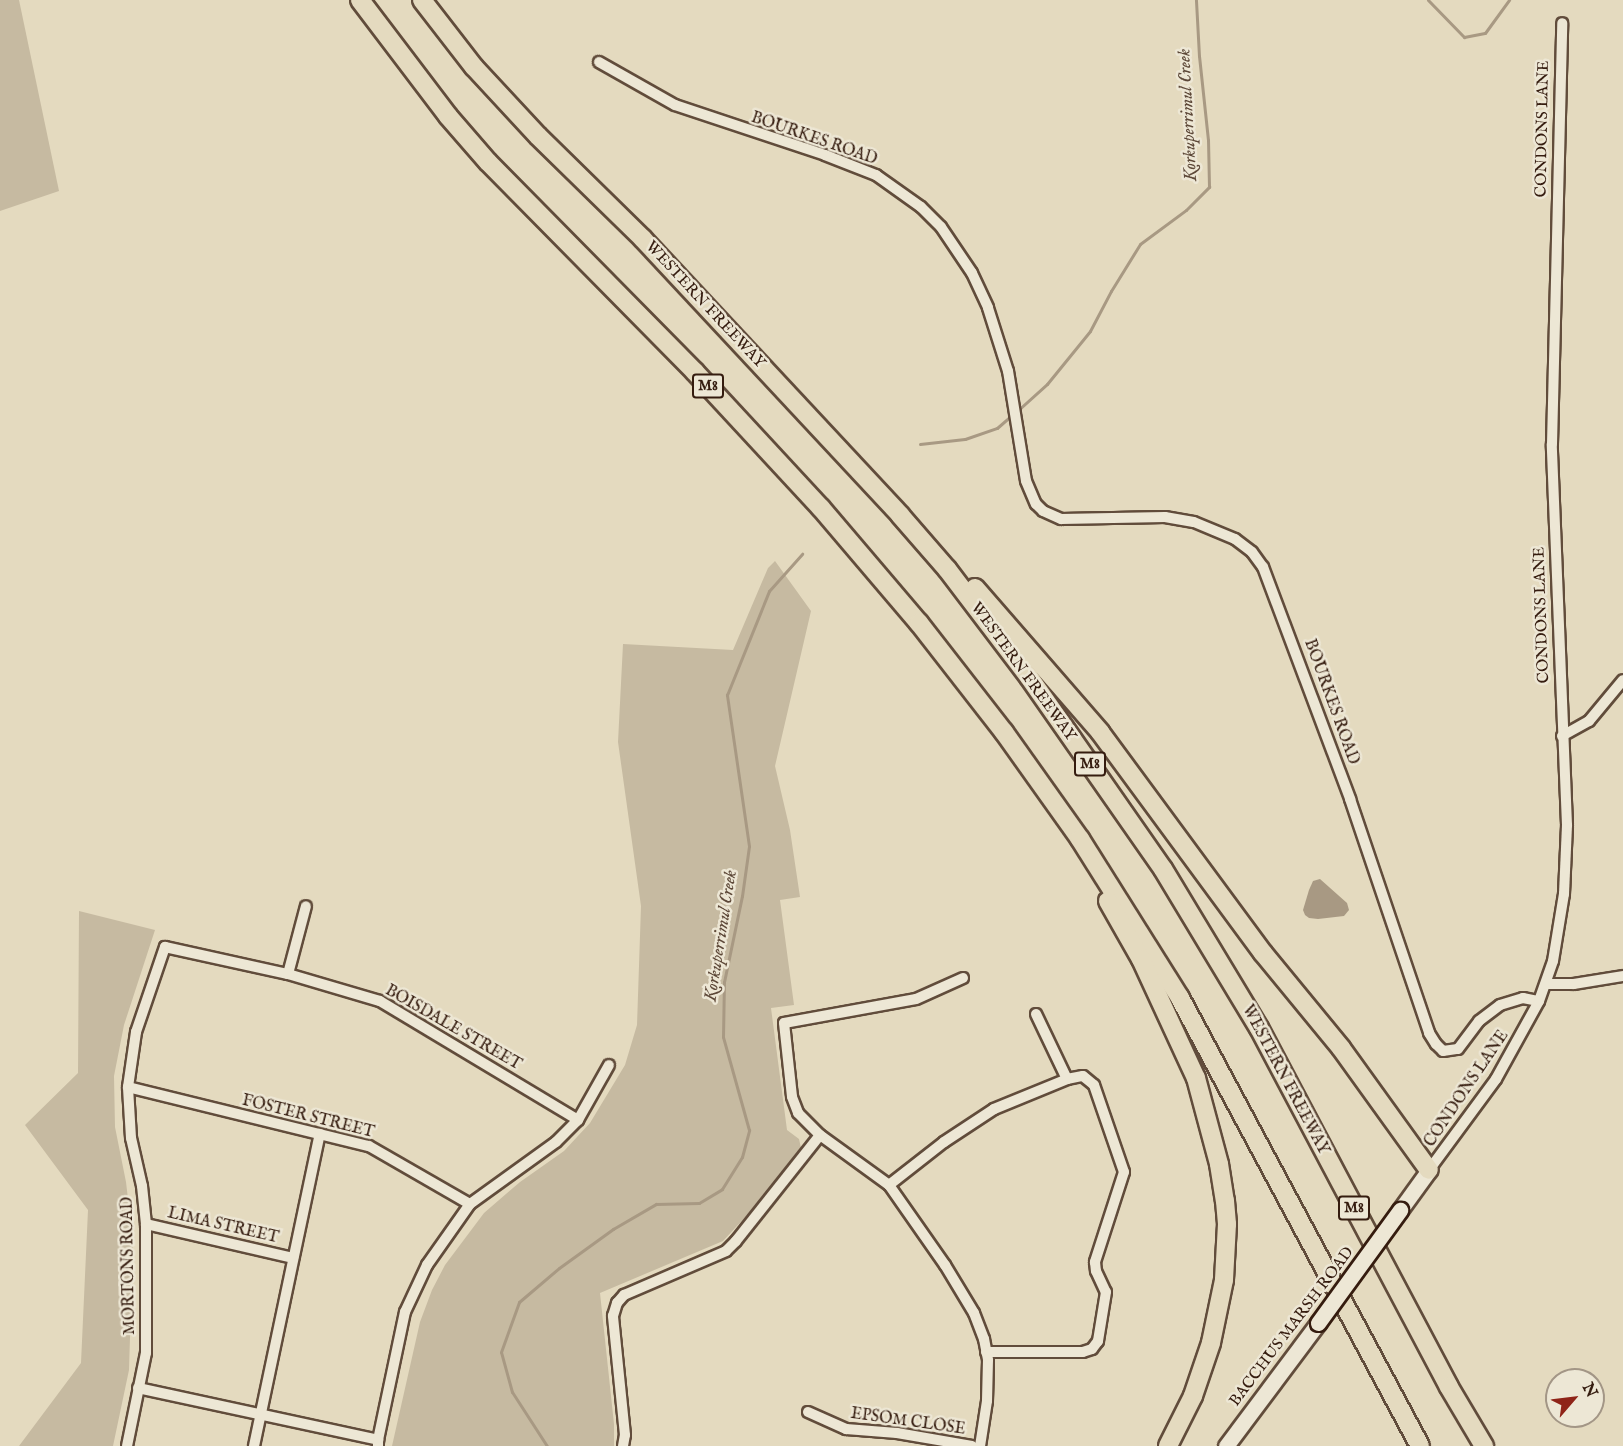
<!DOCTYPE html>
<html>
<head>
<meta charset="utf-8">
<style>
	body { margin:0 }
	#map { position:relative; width:1623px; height:1446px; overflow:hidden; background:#e4dabf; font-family:"IM FELL English",serif }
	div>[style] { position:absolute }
	.green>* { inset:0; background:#c6baa1 }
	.water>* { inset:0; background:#a89983 }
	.stream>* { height:3px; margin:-1.5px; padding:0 1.5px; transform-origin:1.5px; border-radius:1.5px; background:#a89983 }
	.roads { filter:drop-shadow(2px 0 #614c3b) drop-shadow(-2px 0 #614c3b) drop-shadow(0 2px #614c3b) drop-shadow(0 -2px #614c3b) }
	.street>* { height:10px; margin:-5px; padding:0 5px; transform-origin:5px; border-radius:5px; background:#ede7d5 }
	.secondary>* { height:15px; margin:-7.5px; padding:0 7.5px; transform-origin:7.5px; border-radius:7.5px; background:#ede7d5 }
	.highway>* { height:18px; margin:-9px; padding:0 9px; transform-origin:9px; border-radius:9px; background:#e4dabf }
	.bridges { filter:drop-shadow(2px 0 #351c0f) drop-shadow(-2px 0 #351c0f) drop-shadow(0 2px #351c0f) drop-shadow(0 -2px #351c0f) }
	.secondary-bridge>* { height:15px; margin:-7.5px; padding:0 7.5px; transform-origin:7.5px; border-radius:7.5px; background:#ede7d5 }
	span { translate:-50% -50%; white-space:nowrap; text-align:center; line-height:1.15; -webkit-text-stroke:5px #ede7d5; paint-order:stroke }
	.shield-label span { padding:2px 4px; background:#ede7d5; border:2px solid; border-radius:4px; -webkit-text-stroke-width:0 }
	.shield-label { font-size:15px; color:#351c0f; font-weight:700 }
	.street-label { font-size:16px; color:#351c0f }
	.water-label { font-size:18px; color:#5d4838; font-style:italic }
	.north { position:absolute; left:1545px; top:1368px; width:60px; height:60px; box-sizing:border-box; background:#ede7d5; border:2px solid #a39686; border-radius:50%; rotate:62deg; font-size:16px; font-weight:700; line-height:24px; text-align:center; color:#351c0f }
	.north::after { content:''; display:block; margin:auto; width:21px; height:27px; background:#8f2418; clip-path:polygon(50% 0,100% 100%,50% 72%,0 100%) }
</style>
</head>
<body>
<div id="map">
	<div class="green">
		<div style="clip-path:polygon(0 0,19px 0,59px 191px,0 211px)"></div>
		<div style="clip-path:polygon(775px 561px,811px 611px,775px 766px,790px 830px,800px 897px,780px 900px,794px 1005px,771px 1008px,787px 1130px,799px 1139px,801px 1148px,772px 1188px,723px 1241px,600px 1293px,614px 1424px,614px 1446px,392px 1446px,420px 1322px,432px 1290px,445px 1265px,484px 1213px,520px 1182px,564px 1151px,590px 1123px,625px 1065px,637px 1025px,641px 906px,618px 742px,623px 644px,733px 650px,768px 568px)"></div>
		<div style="clip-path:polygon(79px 911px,155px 930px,124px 1025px,114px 1076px,115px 1127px,126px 1182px,133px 1241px,129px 1370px,113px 1446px,19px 1446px,81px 1363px,88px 1210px,25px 1125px,78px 1073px)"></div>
	</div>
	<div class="water">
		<div style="clip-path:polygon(1320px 879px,1347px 903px,1349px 910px,1344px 916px,1318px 919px,1309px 918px,1305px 915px,1303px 910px,1309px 890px,1313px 881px)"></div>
	</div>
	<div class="stream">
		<div style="left:1428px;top:0;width:52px;rotate:45.8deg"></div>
		<div style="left:1464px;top:37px;width:21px;rotate:-11deg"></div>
		<div style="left:1485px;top:33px;width:41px;rotate:-54deg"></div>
		<div style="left:1016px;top:412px;width:42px;rotate:-42.1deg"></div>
		<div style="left:1047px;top:384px;width:68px;rotate:-50.9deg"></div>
		<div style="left:1090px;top:331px;width:45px;rotate:-62.3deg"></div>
		<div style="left:1111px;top:291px;width:55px;rotate:-58.3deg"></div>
		<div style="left:1140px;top:244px;width:57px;rotate:-36.5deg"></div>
		<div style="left:1186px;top:210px;width:33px;rotate:-45deg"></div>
		<div style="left:1209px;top:187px;width:47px;rotate:-91.2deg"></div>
		<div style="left:1208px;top:140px;width:84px;rotate:-96.1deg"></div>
		<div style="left:1199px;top:56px;width:56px;rotate:-93.1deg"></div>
		<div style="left:920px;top:444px;width:45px;rotate:-6.3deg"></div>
		<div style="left:965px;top:439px;width:34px;rotate:-19deg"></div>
		<div style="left:997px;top:428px;width:18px;rotate:-41deg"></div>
		<div style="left:547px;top:1446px;width:64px;rotate:-122.9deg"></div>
		<div style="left:512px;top:1392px;width:41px;rotate:-105.4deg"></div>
		<div style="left:501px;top:1352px;width:53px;rotate:-70.2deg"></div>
		<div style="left:519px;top:1302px;width:52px;rotate:-40.4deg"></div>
		<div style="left:559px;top:1268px;width:67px;rotate:-35.8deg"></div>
		<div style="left:613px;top:1229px;width:50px;rotate:-30.2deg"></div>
		<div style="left:656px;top:1204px;width:43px;rotate:-1.3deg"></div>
		<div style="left:699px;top:1203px;width:27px;rotate:-31deg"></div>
		<div style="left:722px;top:1189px;width:38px;rotate:-58deg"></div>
		<div style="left:742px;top:1157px;width:28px;rotate:-75deg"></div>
		<div style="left:749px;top:1130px;width:97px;rotate:-105.6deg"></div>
		<div style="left:723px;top:1037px;width:55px;rotate:-89deg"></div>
		<div style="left:724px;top:982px;width:88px;rotate:-78.2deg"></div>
		<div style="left:742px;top:896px;width:50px;rotate:-82deg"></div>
		<div style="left:749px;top:846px;width:153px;rotate:-98.3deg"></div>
		<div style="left:727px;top:695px;width:112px;rotate:-68deg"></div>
		<div style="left:769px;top:591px;width:50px;rotate:-48.3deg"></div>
	</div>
	<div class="roads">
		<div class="street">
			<div style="left:599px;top:62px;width:87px;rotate:29.5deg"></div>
			<div style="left:675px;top:105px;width:158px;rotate:18.4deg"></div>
			<div style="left:825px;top:155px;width:55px;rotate:21.4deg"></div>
			<div style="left:876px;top:175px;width:55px;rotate:35.4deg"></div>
			<div style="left:921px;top:207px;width:28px;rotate:45deg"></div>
			<div style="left:941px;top:227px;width:55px;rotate:56deg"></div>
			<div style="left:972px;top:273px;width:38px;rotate:65deg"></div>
			<div style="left:988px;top:308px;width:66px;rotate:72.4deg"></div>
			<div style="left:1008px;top:371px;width:111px;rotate:80.7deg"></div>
			<div style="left:1026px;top:481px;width:25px;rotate:67deg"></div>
			<div style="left:1036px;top:504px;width:10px;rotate:45deg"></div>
			<div style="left:1043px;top:511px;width:20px;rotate:24deg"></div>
			<div style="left:1061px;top:519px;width:104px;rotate:-1.1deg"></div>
			<div style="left:1165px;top:517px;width:29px;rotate:10deg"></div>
			<div style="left:1194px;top:522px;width:44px;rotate:22.5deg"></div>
			<div style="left:1235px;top:539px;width:21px;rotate:37deg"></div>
			<div style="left:1252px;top:552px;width:19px;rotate:54deg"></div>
			<div style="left:1263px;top:567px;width:248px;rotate:69.4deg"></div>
			<div style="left:1350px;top:799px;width:247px;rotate:71.3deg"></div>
			<div style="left:1429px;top:1033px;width:13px;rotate:58deg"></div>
			<div style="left:1436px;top:1044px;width:10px;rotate:45deg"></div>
			<div style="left:1443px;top:1051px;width:15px;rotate:-8deg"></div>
			<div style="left:1458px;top:1049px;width:35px;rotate:-53deg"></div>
			<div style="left:1479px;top:1021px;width:26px;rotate:-37deg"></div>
			<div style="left:1500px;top:1005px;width:24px;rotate:-17deg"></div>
			<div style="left:1523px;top:998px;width:16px;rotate:11deg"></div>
			<div style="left:1562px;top:736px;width:31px;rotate:-29deg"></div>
			<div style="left:1589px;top:721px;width:53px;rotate:-50.3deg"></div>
			<div style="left:288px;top:974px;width:70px;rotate:-75.2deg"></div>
			<div style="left:963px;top:978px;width:51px;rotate:155.9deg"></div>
			<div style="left:916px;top:999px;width:134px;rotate:169.7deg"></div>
			<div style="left:784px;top:1023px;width:74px;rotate:83.8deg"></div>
			<div style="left:792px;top:1097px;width:17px;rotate:69deg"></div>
			<div style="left:798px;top:1113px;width:31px;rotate:45deg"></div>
			<div style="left:820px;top:1135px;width:85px;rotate:35.9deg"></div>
			<div style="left:889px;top:1185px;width:98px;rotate:55deg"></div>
			<div style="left:945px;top:1265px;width:56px;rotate:58.9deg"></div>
			<div style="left:974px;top:1313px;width:28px;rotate:69deg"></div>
			<div style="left:984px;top:1339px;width:21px;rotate:79deg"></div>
			<div style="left:988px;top:1360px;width:41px;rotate:91.4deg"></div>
			<div style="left:987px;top:1401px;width:46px;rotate:98.8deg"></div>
			<div style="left:1547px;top:984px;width:27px"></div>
			<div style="left:1574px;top:984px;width:50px;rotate:-9.3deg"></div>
			<div style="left:1036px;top:1014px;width:72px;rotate:64.5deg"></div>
			<div style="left:128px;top:1087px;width:248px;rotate:13.8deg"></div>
			<div style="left:369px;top:1146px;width:116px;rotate:29.9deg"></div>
			<div style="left:1429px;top:1170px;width:113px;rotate:-53.6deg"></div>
			<div style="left:1496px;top:1079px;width:89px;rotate:-61.1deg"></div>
			<div style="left:1539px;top:1001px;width:42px;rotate:-70.7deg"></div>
			<div style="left:1553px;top:961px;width:68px;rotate:-80.7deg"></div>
			<div style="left:1564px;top:894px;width:69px;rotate:-87.5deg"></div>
			<div style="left:1567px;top:825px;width:381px;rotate:-92.3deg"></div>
			<div style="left:1552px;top:444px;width:421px;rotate:-88.6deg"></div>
			<div style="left:889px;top:1185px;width:70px;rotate:-38deg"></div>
			<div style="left:944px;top:1142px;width:60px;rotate:-33.4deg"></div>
			<div style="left:994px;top:1109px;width:79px;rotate:-22.3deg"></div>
			<div style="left:1067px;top:1079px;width:16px;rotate:-11deg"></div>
			<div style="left:1083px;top:1076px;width:14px;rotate:39deg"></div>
			<div style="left:1094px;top:1085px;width:92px;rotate:71deg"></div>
			<div style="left:1124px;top:1172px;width:95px;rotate:107.9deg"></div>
			<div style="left:1095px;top:1262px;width:9px;rotate:84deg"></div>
			<div style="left:1096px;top:1271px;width:23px;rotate:65deg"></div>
			<div style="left:1106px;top:1292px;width:50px;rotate:99.3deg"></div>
			<div style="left:1098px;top:1341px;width:10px;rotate:127deg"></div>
			<div style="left:1092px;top:1349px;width:9px;rotate:162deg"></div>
			<div style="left:1083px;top:1352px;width:97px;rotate:180deg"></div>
			<div style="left:146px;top:1224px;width:151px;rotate:13deg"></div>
			<div style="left:138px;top:1388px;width:246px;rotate:12.2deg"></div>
			<div style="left:378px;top:1440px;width:6px;rotate:90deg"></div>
			<div style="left:808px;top:1412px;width:42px;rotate:24.1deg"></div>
			<div style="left:846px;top:1429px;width:51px;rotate:4.5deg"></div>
			<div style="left:897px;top:1433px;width:76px;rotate:9.8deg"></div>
			<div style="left:378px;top:1440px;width:131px;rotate:-78.1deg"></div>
			<div style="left:405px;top:1312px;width:52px;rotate:-64.9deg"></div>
			<div style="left:427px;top:1265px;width:75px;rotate:-54.8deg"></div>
			<div style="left:470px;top:1204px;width:106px;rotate:-35.8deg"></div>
			<div style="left:556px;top:1142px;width:31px;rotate:-45deg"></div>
			<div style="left:578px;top:1120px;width:63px;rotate:-60.6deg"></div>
			<div style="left:127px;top:1446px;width:95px;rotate:-78.5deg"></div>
			<div style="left:146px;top:1353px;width:129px;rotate:-90deg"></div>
			<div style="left:146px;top:1224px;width:38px;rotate:-96deg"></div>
			<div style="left:142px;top:1186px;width:49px;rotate:-102.9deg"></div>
			<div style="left:131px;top:1138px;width:51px;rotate:-93.4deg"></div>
			<div style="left:128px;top:1087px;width:56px;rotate:-81.7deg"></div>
			<div style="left:136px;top:1032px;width:90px;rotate:-71.2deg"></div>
			<div style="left:165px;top:947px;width:126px;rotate:12.4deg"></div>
			<div style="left:288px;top:974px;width:96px;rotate:16.4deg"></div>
			<div style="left:380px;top:1001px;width:231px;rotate:31deg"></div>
			<div style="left:254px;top:1446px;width:319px;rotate:-78.1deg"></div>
			<div style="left:623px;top:1446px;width:11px;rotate:-80deg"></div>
			<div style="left:625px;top:1435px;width:120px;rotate:-95.8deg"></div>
			<div style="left:613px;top:1316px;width:14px;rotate:-73deg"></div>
			<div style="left:617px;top:1303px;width:11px;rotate:-49deg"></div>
			<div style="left:624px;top:1295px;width:111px;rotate:-23.3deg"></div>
			<div style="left:726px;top:1251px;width:14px;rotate:-45deg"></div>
			<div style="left:736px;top:1241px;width:135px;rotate:-51.6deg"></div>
		</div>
		<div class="secondary">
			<div style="left:1400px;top:1210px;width:49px;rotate:-54.1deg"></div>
			<div style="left:1226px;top:1446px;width:154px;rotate:-53.2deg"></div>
		</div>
		<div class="highway">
			<div style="left:360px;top:0;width:146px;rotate:52.8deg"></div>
			<div style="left:448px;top:116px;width:61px;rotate:49deg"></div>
			<div style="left:488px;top:162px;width:295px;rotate:45.4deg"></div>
			<div style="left:695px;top:372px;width:185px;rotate:47.2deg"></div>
			<div style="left:821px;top:508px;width:151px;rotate:49.6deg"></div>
			<div style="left:919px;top:623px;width:138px;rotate:52.1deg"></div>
			<div style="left:1004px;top:732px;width:131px;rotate:54.6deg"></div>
			<div style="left:1080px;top:839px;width:188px;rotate:57.8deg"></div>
			<div style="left:1180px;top:998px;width:508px;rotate:61.82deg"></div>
			<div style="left:422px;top:0;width:85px;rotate:52.2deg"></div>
			<div style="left:474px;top:67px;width:94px;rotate:47.2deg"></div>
			<div style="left:538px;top:136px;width:147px;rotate:44.4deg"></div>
			<div style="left:643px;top:239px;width:377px;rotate:47deg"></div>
			<div style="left:900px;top:515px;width:72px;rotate:49deg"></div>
			<div style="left:947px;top:569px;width:136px;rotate:52.8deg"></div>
			<div style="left:1029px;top:677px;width:234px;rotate:55.1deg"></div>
			<div style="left:1163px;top:869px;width:186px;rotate:58.9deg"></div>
			<div style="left:1259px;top:1028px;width:406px;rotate:62.1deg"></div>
			<div style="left:1449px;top:1387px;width:69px;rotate:59.3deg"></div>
			<div style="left:975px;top:588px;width:191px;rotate:49deg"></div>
			<div style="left:1100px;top:732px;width:275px;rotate:53.6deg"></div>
			<div style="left:1263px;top:953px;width:123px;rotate:50.6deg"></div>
			<div style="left:1341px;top:1048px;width:150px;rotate:54.2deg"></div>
			<div style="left:1108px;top:901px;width:67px;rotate:60.4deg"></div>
			<div style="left:1141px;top:959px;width:131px;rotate:65.2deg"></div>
			<div style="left:1196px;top:1078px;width:89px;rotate:75deg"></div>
			<div style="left:1219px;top:1164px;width:37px;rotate:81deg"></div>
			<div style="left:1225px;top:1201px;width:23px;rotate:85deg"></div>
			<div style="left:1227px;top:1224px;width:56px;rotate:93.1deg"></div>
			<div style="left:1224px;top:1280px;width:64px;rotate:101.7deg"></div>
			<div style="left:1211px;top:1343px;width:56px;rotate:108.8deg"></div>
			<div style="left:1193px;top:1396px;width:56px;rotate:116.6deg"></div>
		</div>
	</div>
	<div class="bridges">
		<div class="secondary-bridge">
			<div style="left:1318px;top:1323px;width:140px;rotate:-54deg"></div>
		</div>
	</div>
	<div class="shield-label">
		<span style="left:708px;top:386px">M8</span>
		<span style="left:1090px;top:764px">M8</span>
		<span style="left:1354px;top:1208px">M8</span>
	</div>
	<div class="street-label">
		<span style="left:1543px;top:129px;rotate:-89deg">CONDONS LANE</span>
		<span style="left:814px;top:139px;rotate:19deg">BOURKES ROAD</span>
		<span style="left:705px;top:305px;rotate:47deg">WESTERN FREEWAY</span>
		<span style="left:1542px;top:615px;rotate:-92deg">CONDONS LANE</span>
		<span style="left:1023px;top:672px;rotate:54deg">WESTERN FREEWAY</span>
		<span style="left:1331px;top:702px;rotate:70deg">BOURKES ROAD</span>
		<span style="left:453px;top:1028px;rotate:30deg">BOISDALE STREET</span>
		<span style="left:1285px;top:1080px;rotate:62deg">WESTERN FREEWAY</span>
		<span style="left:1467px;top:1089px;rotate:-56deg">CONDONS LANE</span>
		<span style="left:308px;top:1117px;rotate:14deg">FOSTER STREET</span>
		<span style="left:223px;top:1226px;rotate:13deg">LIMA STREET</span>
		<span style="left:129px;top:1266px;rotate:-91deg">MORTONS ROAD</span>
		<span style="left:1292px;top:1327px;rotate:-53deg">BACCHUS MARSH ROAD</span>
		<span style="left:908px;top:1422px;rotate:8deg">EPSOM CLOSE</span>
	</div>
	<div class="water-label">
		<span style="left:1189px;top:115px;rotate:-93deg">Korkuperrimul Creek</span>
		<span style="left:722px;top:936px;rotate:-81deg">Korkuperrimul Creek</span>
	</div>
	<div class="north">N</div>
</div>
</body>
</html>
